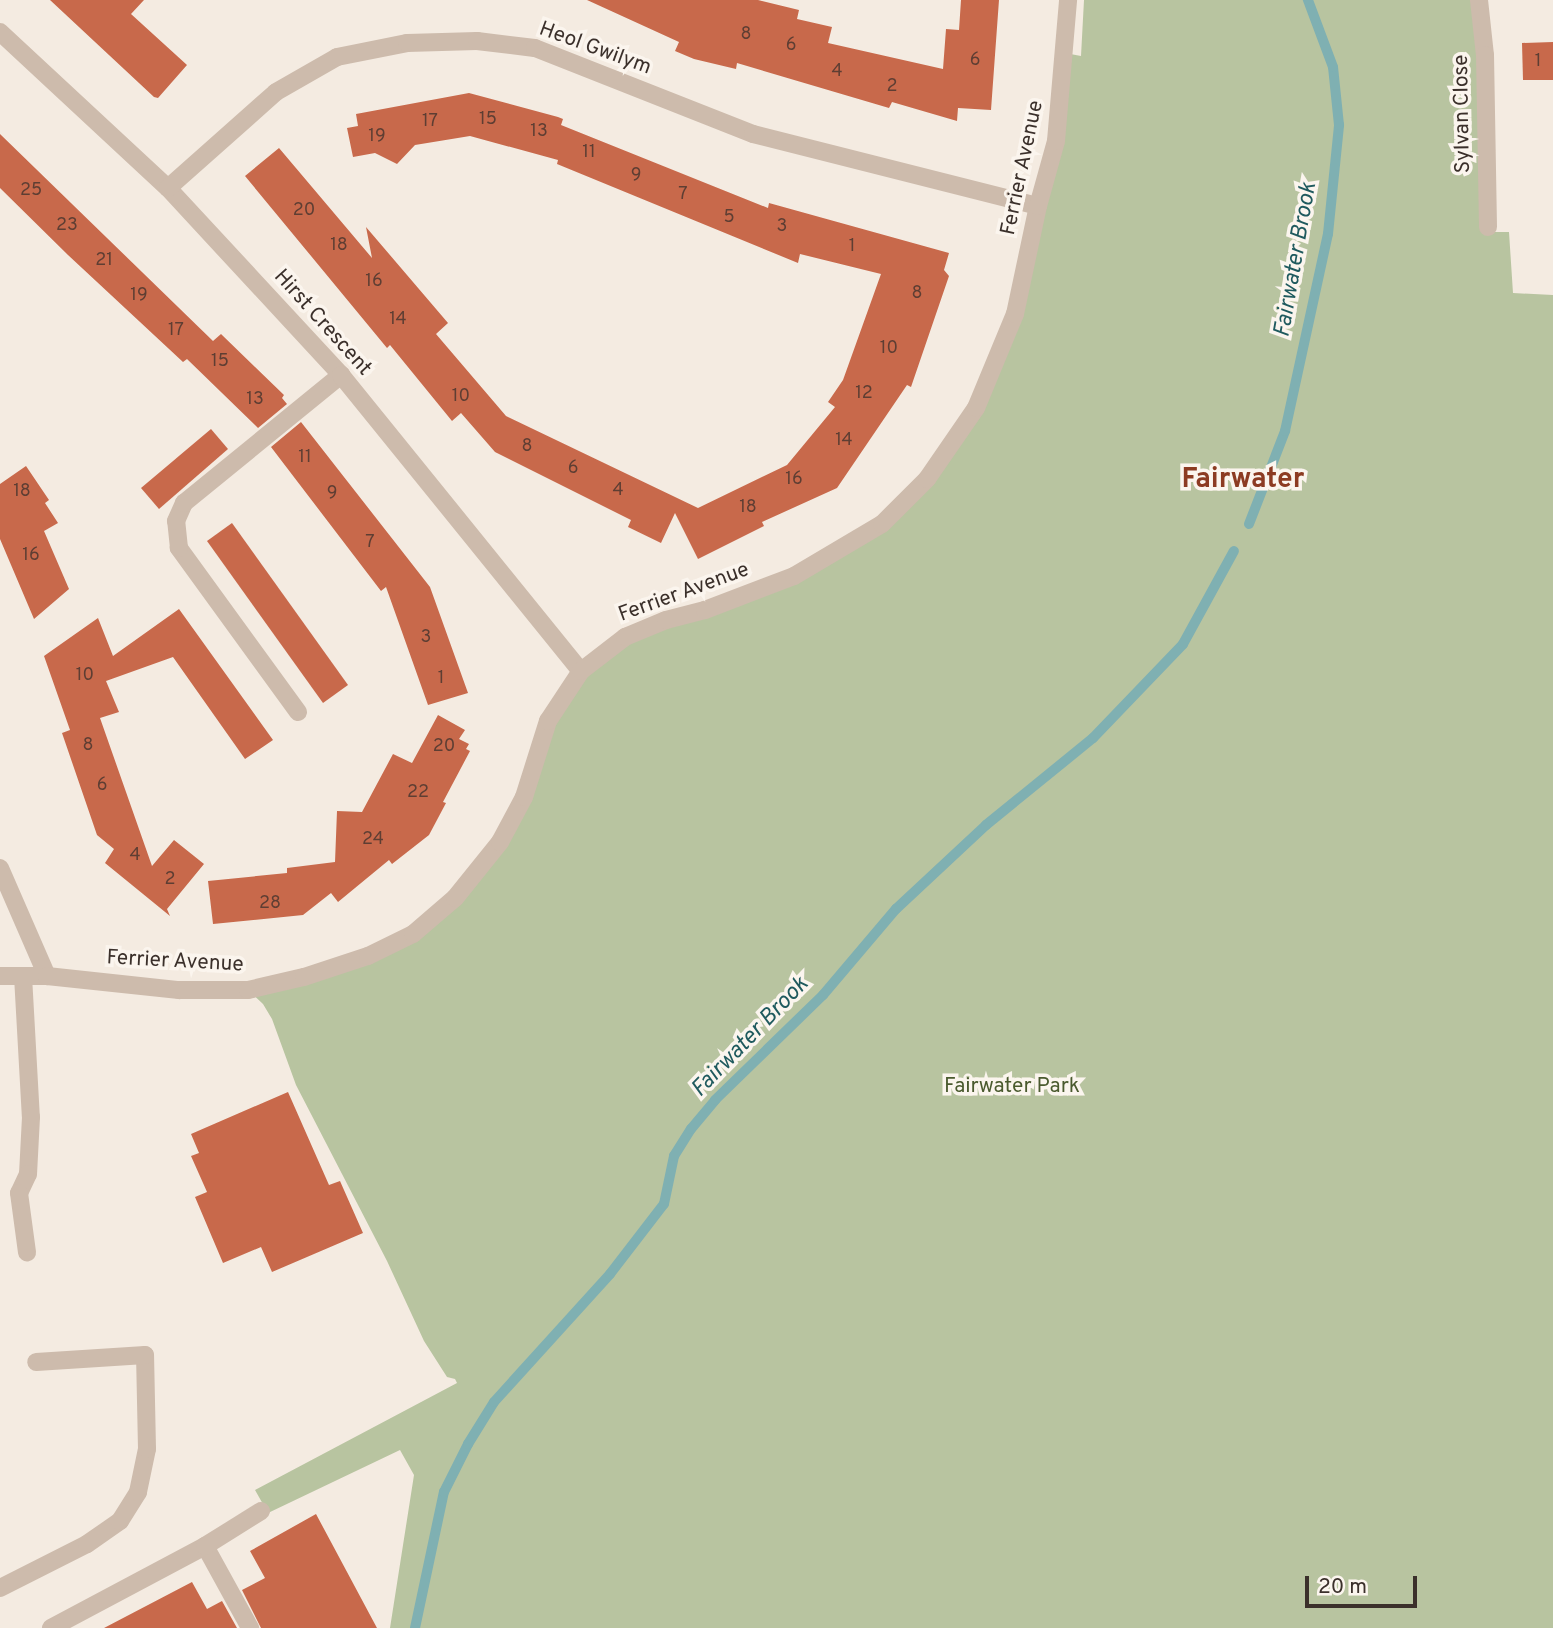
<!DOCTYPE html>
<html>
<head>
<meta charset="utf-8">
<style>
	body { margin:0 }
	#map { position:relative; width:1553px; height:1628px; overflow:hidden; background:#f4ebe1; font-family:Overpass,sans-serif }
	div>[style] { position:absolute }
	.green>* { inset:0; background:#b8c4a0 }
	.stream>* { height:10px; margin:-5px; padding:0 5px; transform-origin:5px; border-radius:5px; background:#7fb0b2 }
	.building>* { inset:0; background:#c8694b }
	.service>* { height:18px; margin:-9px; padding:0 9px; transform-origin:9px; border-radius:9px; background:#cdbbac }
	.minor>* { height:18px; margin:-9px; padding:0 9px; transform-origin:9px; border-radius:9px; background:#cdbbac }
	span { translate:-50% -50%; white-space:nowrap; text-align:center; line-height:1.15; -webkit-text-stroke:7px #fbf5ee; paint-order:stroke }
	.number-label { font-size:18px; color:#5e3e33 }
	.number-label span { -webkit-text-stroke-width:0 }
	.street-label { font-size:21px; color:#3b302b }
	.park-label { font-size:21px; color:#4a5a2e }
	.water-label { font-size:23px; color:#1f5a5e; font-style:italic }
	.district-label { font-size:28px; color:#8c3b22; font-weight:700 }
	.scale { position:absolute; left:1305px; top:1576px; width:112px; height:32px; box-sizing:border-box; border:4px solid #3b302b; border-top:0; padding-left:9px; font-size:21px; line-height:24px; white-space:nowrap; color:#3b302b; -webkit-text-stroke:5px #fbf5ee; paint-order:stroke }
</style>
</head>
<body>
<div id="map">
	<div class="green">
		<div style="clip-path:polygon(1084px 0,1479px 0,1488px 232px,1509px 232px,1513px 293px,1553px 295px,1553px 1628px,390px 1628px,414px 1475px,400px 1450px,268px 1513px,255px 1490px,457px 1383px,455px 1379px,447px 1377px,424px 1341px,387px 1261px,296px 1085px,272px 1019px,263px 1004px,248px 990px,413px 934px,500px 842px,548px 721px,581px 671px,625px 637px,705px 610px,882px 524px,976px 408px,1015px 314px,1065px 53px,1081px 56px)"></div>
	</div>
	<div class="stream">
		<div style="left:1249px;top:524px;width:100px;rotate:-68.8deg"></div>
		<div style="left:1285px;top:431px;width:202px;rotate:-77.7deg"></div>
		<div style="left:1328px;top:234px;width:110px;rotate:-84.2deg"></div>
		<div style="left:1339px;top:125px;width:58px;rotate:-95.9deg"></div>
		<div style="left:1333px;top:67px;width:72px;rotate:-110.5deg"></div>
		<div style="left:415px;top:1628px;width:139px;rotate:-78deg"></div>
		<div style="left:444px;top:1492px;width:54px;rotate:-63.4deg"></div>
		<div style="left:468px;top:1444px;width:49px;rotate:-58.2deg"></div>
		<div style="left:494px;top:1402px;width:173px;rotate:-47.8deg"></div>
		<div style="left:610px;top:1274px;width:88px;rotate:-52.4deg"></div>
		<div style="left:664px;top:1204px;width:49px;rotate:-78.2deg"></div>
		<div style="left:674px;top:1156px;width:32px;rotate:-58deg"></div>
		<div style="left:691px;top:1129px;width:38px;rotate:-50deg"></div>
		<div style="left:715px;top:1100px;width:151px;rotate:-44.2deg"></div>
		<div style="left:823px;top:995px;width:113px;rotate:-49.7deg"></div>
		<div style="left:896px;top:909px;width:123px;rotate:-43deg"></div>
		<div style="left:986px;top:825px;width:138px;rotate:-39.1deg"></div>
		<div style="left:1093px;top:738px;width:130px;rotate:-46.2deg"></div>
		<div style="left:1183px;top:644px;width:106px;rotate:-61.3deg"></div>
	</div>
	<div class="building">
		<div style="clip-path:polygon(50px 0,144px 0,131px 14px,187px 65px,158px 98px,154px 97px)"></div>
		<div style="clip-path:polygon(587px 0,758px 0,799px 10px,797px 19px,832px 27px,828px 43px,943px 69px,946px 29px,959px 30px,961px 0,999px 0,991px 110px,958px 108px,957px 121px,892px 102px,889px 108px,737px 63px,736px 69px,694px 59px,675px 51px,679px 42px)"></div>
		<div style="clip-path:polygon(1553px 42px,1553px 80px,1523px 80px,1522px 43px)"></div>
		<div style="clip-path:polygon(469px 93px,558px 117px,563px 119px,561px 125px,768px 208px,769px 203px,949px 253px,944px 270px,949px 276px,911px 387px,907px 385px,837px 488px,762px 522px,764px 526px,698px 559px,675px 513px,661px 543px,628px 527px,631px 520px,495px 452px,461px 413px,452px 421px,390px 345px,387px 348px,245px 176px,279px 148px,372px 258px,366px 227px,448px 323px,436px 334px,506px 416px,698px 508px,787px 465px,835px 407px,828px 402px,843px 380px,881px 274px,800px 254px,798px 263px,557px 164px,558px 160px,470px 136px,415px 145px,397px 164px,375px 153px,353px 157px,347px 128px,358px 126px,356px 114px)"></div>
		<div style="clip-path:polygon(0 134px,213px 341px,221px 334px,284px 395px,282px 398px,287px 404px,258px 428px,187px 359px,183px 362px,68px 255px,0 188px)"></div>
		<div style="clip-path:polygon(301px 422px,430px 587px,468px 693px,428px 705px,386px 587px,381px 591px,271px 447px)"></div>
		<div style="clip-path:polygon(211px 429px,228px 449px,159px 509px,141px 488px)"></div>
		<div style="clip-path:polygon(26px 466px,49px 500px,45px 503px,58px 523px,44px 531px,69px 589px,34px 619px,0 539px,0 484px)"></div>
		<div style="clip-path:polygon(232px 523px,348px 685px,323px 703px,207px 541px)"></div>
		<div style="clip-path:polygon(179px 609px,273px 740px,245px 759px,173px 657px,106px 681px,119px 712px,100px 718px,152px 866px,174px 840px,204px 864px,167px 909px,170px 916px,105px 863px,114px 849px,97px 835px,62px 733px,70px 730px,44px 656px,98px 618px,113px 656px)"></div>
		<div style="clip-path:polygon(438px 715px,465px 730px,459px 739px,469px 744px,466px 749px,470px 751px,443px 802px,446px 803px,429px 835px,392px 864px,389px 860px,338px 902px,331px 893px,303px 915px,213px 924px,208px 881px,287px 873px,287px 868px,335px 862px,337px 811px,362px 812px,393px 754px,412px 763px)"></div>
		<div style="clip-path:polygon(288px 1092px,329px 1185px,340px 1181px,363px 1233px,272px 1272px,261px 1247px,223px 1263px,195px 1197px,207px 1192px,191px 1156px,199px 1153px,191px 1134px)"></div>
		<div style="clip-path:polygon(316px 1514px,377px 1628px,261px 1628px,242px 1590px,265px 1578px,250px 1551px)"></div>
		<div style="clip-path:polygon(192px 1582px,207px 1609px,222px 1601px,237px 1628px,104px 1628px)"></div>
	</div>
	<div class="service">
		<div style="left:298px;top:712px;width:203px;rotate:-126deg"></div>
		<div style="left:179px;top:548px;width:27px;rotate:-96deg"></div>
		<div style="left:176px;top:521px;width:20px;rotate:-66deg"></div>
		<div style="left:184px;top:503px;width:203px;rotate:-39.2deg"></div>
		<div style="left:23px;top:976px;width:141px;rotate:86.8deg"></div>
		<div style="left:31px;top:1117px;width:57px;rotate:93deg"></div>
		<div style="left:28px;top:1174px;width:21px;rotate:115deg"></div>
		<div style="left:19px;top:1193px;width:60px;rotate:82.3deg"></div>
		<div style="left:205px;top:1546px;width:94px;rotate:61.2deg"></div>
		<div style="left:0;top:1588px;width:97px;rotate:-26.8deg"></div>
		<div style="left:87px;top:1544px;width:40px;rotate:-34.9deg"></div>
		<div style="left:120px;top:1521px;width:34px;rotate:-58deg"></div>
		<div style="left:138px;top:1492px;width:44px;rotate:-78.2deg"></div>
		<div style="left:147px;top:1449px;width:94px;rotate:-91.2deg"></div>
		<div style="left:145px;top:1355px;width:109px;rotate:176.3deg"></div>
		<div style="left:51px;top:1628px;width:174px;rotate:-28deg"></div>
		<div style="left:205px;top:1546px;width:66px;rotate:-32deg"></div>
	</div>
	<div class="minor">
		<div style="left:1479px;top:0;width:55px;rotate:83.8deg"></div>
		<div style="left:1485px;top:55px;width:172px;rotate:89deg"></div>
		<div style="left:0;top:32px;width:229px;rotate:42.9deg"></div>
		<div style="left:168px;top:188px;width:255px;rotate:47.2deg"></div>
		<div style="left:341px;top:375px;width:381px;rotate:51deg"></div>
		<div style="left:168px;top:188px;width:144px;rotate:-41.6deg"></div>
		<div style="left:276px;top:92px;width:70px;rotate:-29.8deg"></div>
		<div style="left:337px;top:57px;width:71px;rotate:-11.3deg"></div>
		<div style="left:407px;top:43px;width:70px;rotate:-1.6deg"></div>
		<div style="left:477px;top:41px;width:58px;rotate:6.9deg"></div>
		<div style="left:535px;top:48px;width:234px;rotate:21.5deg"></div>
		<div style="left:753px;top:134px;width:294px;rotate:14.2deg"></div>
		<div style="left:0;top:868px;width:118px;rotate:66.5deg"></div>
		<div style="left:0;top:976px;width:47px"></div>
		<div style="left:47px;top:976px;width:133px;rotate:6.1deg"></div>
		<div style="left:179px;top:990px;width:69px"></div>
		<div style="left:248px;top:990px;width:57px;rotate:-13.1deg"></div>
		<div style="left:304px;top:977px;width:67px;rotate:-18.2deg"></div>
		<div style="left:368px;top:956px;width:50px;rotate:-26.1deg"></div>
		<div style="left:413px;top:934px;width:55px;rotate:-40.6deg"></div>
		<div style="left:455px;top:898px;width:72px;rotate:-51.2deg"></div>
		<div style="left:500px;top:842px;width:51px;rotate:-61.9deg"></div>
		<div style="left:524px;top:797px;width:80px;rotate:-72.5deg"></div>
		<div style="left:548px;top:721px;width:60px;rotate:-56.6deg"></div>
		<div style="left:581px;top:671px;width:56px;rotate:-37.7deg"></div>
		<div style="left:625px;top:637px;width:44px;rotate:-22.5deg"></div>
		<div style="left:666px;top:620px;width:40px;rotate:-14.4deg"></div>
		<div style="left:705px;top:610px;width:95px;rotate:-20.9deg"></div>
		<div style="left:794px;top:576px;width:102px;rotate:-30.6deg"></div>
		<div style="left:882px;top:524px;width:64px;rotate:-45deg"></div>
		<div style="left:927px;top:479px;width:86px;rotate:-55.4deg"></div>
		<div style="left:976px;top:408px;width:102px;rotate:-67.5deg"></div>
		<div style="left:1015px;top:314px;width:110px;rotate:-78deg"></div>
		<div style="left:1038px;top:206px;width:67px;rotate:-74.5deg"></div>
		<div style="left:1056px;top:141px;width:142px;rotate:-85.1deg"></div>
	</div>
	<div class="number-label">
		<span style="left:746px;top:35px">8</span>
		<span style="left:791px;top:46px">6</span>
		<span style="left:975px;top:61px">6</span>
		<span style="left:1538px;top:62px">1</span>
		<span style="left:837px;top:72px">4</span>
		<span style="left:892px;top:87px">2</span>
		<span style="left:488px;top:120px">15</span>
		<span style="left:430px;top:122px">17</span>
		<span style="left:539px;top:132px">13</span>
		<span style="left:377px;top:137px">19</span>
		<span style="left:589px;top:153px">11</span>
		<span style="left:636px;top:176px">9</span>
		<span style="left:31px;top:191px">25</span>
		<span style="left:683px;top:195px">7</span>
		<span style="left:304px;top:211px">20</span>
		<span style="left:729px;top:218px">5</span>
		<span style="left:67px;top:226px">23</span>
		<span style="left:782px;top:227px">3</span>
		<span style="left:339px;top:246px">18</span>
		<span style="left:852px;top:247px">1</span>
		<span style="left:104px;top:261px">21</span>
		<span style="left:374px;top:282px">16</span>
		<span style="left:917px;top:294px">8</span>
		<span style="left:139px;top:296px">19</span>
		<span style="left:398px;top:320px">14</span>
		<span style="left:176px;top:331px">17</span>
		<span style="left:889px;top:349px">10</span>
		<span style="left:220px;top:362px">15</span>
		<span style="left:864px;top:394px">12</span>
		<span style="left:461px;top:397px">10</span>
		<span style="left:255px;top:400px">13</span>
		<span style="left:844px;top:441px">14</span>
		<span style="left:527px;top:447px">8</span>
		<span style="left:305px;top:458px">11</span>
		<span style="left:573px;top:469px">6</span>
		<span style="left:794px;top:480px">16</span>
		<span style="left:618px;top:491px">4</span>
		<span style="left:22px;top:492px">18</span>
		<span style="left:332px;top:494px">9</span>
		<span style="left:748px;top:508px">18</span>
		<span style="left:370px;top:543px">7</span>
		<span style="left:31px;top:556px">16</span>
		<span style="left:426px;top:638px">3</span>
		<span style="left:85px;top:676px">10</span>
		<span style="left:441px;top:679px">1</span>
		<span style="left:88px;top:746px">8</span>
		<span style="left:444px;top:747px">20</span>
		<span style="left:102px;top:786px">6</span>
		<span style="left:418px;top:793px">22</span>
		<span style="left:373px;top:840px">24</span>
		<span style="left:135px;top:856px">4</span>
		<span style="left:170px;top:880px">2</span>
		<span style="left:270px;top:904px">28</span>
	</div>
	<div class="street-label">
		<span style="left:595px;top:49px;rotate:20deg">Heol Gwilym</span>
		<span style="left:1463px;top:114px;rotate:-91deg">Sylvan Close</span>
		<span style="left:1023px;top:168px;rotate:-78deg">Ferrier Avenue</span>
		<span style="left:322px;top:323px;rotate:48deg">Hirst Crescent</span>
		<span style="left:684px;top:593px;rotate:-20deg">Ferrier Avenue</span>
		<span style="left:175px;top:962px;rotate:3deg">Ferrier Avenue</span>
	</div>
	<div class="park-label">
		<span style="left:1012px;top:1087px">Fairwater Park</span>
	</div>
	<div class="water-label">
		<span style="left:1297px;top:260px;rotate:-80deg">Fairwater Brook</span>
		<span style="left:751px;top:1038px;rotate:-46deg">Fairwater Brook</span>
	</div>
	<div class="district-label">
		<span style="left:1243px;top:480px">Fairwater</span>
	</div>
	<div class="scale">20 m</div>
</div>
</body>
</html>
